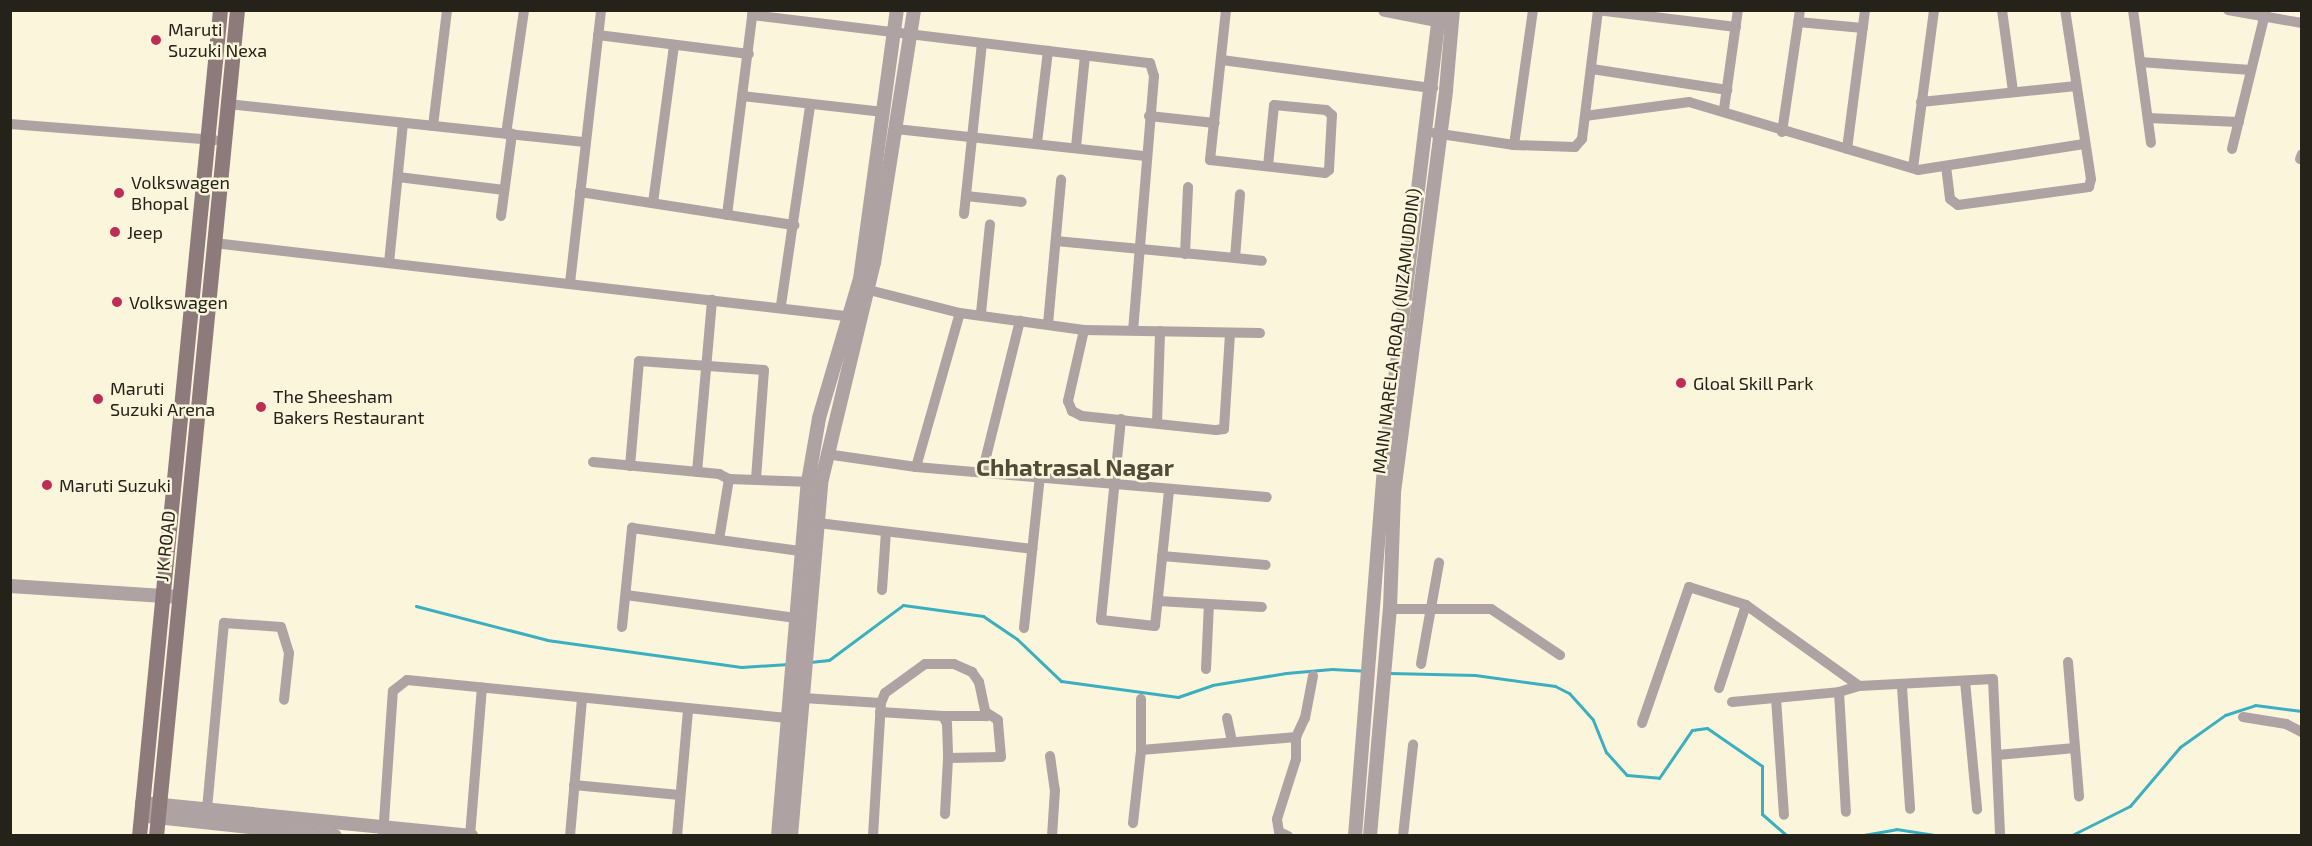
<!DOCTYPE html>
<html>
<head>
<meta charset="utf-8">
<style>
	body { margin:0 }
	#map { position:relative; width:2312px; height:846px; overflow:hidden; background:#fbf5dc; font-family:"Exo 2",sans-serif }
	div>[style] { position:absolute }
	.stream>* { height:3px; margin:-1.5px; padding:0 1.5px; transform-origin:1.5px; border-radius:1.5px; background:#3bafc0 }
	.minor>* { height:10px; margin:-5px; padding:0 5px; transform-origin:5px; border-radius:5px; background:#afa2a2 }
	.tertiary>* { height:14px; margin:-7px; padding:0 7px; transform-origin:7px; border-radius:7px; background:#afa2a2 }
	.secondary>* { height:15px; margin:-7.5px; padding:0 7.5px; transform-origin:7.5px; border-radius:7.5px; background:#8d7b7b }
	.dots>* { width:16px; height:16px; translate:-50% -50%; box-sizing:border-box; border:3px solid #fbf5dc; border-radius:50% }
	span { translate:-50% -50%; white-space:nowrap; text-align:center; line-height:1.15; -webkit-text-stroke:5px #fbf5dc; paint-order:stroke }
	.poi-label { font-size:18px; color:#242219 }
	.left { translate:0 -50%; text-align:left }
	.street-label { font-size:18px; color:#242219 }
	.district-label { font-size:24px; color:#514c38; font-weight:700 }
	.frame { position:absolute; inset:0; border:12px solid #242219; pointer-events:none }
</style>
</head>
<body>
<div id="map">
	<div class="stream">
		<div style="left:416px;top:606px;width:135px;rotate:14.5deg"></div>
		<div style="left:547px;top:640px;width:196px;rotate:7.9deg"></div>
		<div style="left:741px;top:667px;width:48px;rotate:-3.6deg"></div>
		<div style="left:810px;top:662px;width:19px;rotate:-6deg"></div>
		<div style="left:829px;top:660px;width:92px;rotate:-36.6deg"></div>
		<div style="left:903px;top:605px;width:81px;rotate:7.8deg"></div>
		<div style="left:983px;top:616px;width:41px;rotate:34.1deg"></div>
		<div style="left:1017px;top:639px;width:61px;rotate:43.7deg"></div>
		<div style="left:1061px;top:681px;width:118px;rotate:7.8deg"></div>
		<div style="left:1178px;top:697px;width:36px;rotate:-19deg"></div>
		<div style="left:1212px;top:685px;width:75px;rotate:-9.2deg"></div>
		<div style="left:1286px;top:673px;width:46px;rotate:-5deg"></div>
		<div style="left:1332px;top:669px;width:33px;rotate:3deg"></div>
		<div style="left:1390px;top:673px;width:85px;rotate:1.3deg"></div>
		<div style="left:1475px;top:675px;width:81px;rotate:7.8deg"></div>
		<div style="left:1555px;top:686px;width:16px;rotate:27deg"></div>
		<div style="left:1569px;top:693px;width:36px;rotate:48deg"></div>
		<div style="left:1593px;top:720px;width:35px;rotate:68deg"></div>
		<div style="left:1606px;top:752px;width:31px;rotate:48deg"></div>
		<div style="left:1627px;top:775px;width:32px;rotate:5deg"></div>
		<div style="left:1659px;top:778px;width:58px;rotate:-55.5deg"></div>
		<div style="left:1692px;top:730px;width:15px;rotate:-8deg"></div>
		<div style="left:1707px;top:728px;width:67px;rotate:34.6deg"></div>
		<div style="left:1762px;top:766px;width:48px;rotate:90deg"></div>
		<div style="left:1762px;top:814px;width:33px;rotate:41deg"></div>
		<div style="left:1858px;top:836px;width:39px;rotate:-10deg"></div>
		<div style="left:1896px;top:829px;width:47px;rotate:8.7deg"></div>
		<div style="left:2070px;top:836px;width:67px;rotate:-26.6deg"></div>
		<div style="left:2130px;top:806px;width:77px;rotate:-49.7deg"></div>
		<div style="left:2180px;top:747px;width:55px;rotate:-35.4deg"></div>
		<div style="left:2225px;top:715px;width:32px;rotate:-18deg"></div>
		<div style="left:2255px;top:705px;width:47px;rotate:7.3deg"></div>
	</div>
	<div class="minor">
		<div style="left:1226px;top:10px;width:151px;rotate:96.1deg"></div>
		<div style="left:1210px;top:160px;width:116px;rotate:6.4deg"></div>
		<div style="left:1325px;top:173px;width:5px;rotate:-37deg"></div>
		<div style="left:1329px;top:170px;width:55px;rotate:-86.9deg"></div>
		<div style="left:1332px;top:115px;width:8px;rotate:-140deg"></div>
		<div style="left:1326px;top:110px;width:52px;rotate:-174.5deg"></div>
		<div style="left:1274px;top:105px;width:61px;rotate:95.6deg"></div>
		<div style="left:1597px;top:10px;width:140px;rotate:7deg"></div>
		<div style="left:2002px;top:10px;width:82px;rotate:82.3deg"></div>
		<div style="left:2133px;top:10px;width:134px;rotate:82.3deg"></div>
		<div style="left:2228px;top:10px;width:75px;rotate:10deg"></div>
		<div style="left:752px;top:15px;width:401px;rotate:6.9deg"></div>
		<div style="left:1150px;top:63px;width:14px;rotate:73deg"></div>
		<div style="left:1154px;top:76px;width:255px;rotate:94.7deg"></div>
		<div style="left:1798px;top:22px;width:65px;rotate:5.3deg"></div>
		<div style="left:598px;top:35px;width:152px;rotate:7.2deg"></div>
		<div style="left:1222px;top:60px;width:213px;rotate:7.6deg"></div>
		<div style="left:2140px;top:62px;width:111px;rotate:4.1deg"></div>
		<div style="left:1592px;top:69px;width:137px;rotate:8.8deg"></div>
		<div style="left:742px;top:96px;width:142px;rotate:6.5deg"></div>
		<div style="left:1921px;top:102px;width:156px;rotate:-5.9deg"></div>
		<div style="left:228px;top:104px;width:359px;rotate:6.1deg"></div>
		<div style="left:1724px;top:109px;width:100px;rotate:-82deg"></div>
		<div style="left:1149px;top:116px;width:66px;rotate:6.1deg"></div>
		<div style="left:1585px;top:116px;width:105px;rotate:-7.7deg"></div>
		<div style="left:1689px;top:102px;width:239px;rotate:16.5deg"></div>
		<div style="left:1918px;top:170px;width:168px;rotate:-8.9deg"></div>
		<div style="left:2148px;top:118px;width:91px;rotate:2.5deg"></div>
		<div style="left:10px;top:124px;width:205px;rotate:4.5deg"></div>
		<div style="left:433px;top:126px;width:117px;rotate:-83.1deg"></div>
		<div style="left:896px;top:129px;width:251px;rotate:6.2deg"></div>
		<div style="left:1782px;top:132px;width:123px;rotate:-81.6deg"></div>
		<div style="left:1434px;top:133px;width:81px;rotate:8.5deg"></div>
		<div style="left:1514px;top:145px;width:61px;rotate:1.9deg"></div>
		<div style="left:1575px;top:147px;width:11px;rotate:-49deg"></div>
		<div style="left:1582px;top:139px;width:129px;rotate:-82.9deg"></div>
		<div style="left:506px;top:134px;width:125px;rotate:-81.7deg"></div>
		<div style="left:1037px;top:143px;width:93px;rotate:-83.2deg"></div>
		<div style="left:1514px;top:145px;width:136px;rotate:-82deg"></div>
		<div style="left:1076px;top:147px;width:92px;rotate:-84.4deg"></div>
		<div style="left:1847px;top:149px;width:140px;rotate:-82.6deg"></div>
		<div style="left:2232px;top:149px;width:143px;rotate:-76.3deg"></div>
		<div style="left:2300px;top:159px;width:5px;rotate:-68deg"></div>
		<div style="left:1946px;top:166px;width:33px;rotate:83deg"></div>
		<div style="left:1950px;top:199px;width:10px;rotate:37deg"></div>
		<div style="left:1958px;top:205px;width:132px;rotate:-7.8deg"></div>
		<div style="left:2089px;top:187px;width:8px;rotate:-76deg"></div>
		<div style="left:2091px;top:179px;width:171px;rotate:-98.7deg"></div>
		<div style="left:1913px;top:168px;width:159px;rotate:-82.4deg"></div>
		<div style="left:398px;top:177px;width:107px;rotate:7deg"></div>
		<div style="left:580px;top:192px;width:217px;rotate:8.8deg"></div>
		<div style="left:966px;top:196px;width:56px;rotate:6.1deg"></div>
		<div style="left:653px;top:203px;width:159px;rotate:-82.4deg"></div>
		<div style="left:964px;top:214px;width:171px;rotate:-84deg"></div>
		<div style="left:727px;top:215px;width:207px;rotate:-82.8deg"></div>
		<div style="left:501px;top:216px;width:83px;rotate:-82.4deg"></div>
		<div style="left:1056px;top:241px;width:180px;rotate:5.4deg"></div>
		<div style="left:1235px;top:258px;width:64px;rotate:-85.5deg"></div>
		<div style="left:214px;top:243px;width:644px;rotate:6.6deg"></div>
		<div style="left:1185px;top:254px;width:67px;rotate:-87.4deg"></div>
		<div style="left:1235px;top:258px;width:27px;rotate:6deg"></div>
		<div style="left:389px;top:263px;width:141px;rotate:-84.3deg"></div>
		<div style="left:570px;top:283px;width:275px;rotate:-83.5deg"></div>
		<div style="left:861px;top:288px;width:102px;rotate:14.2deg"></div>
		<div style="left:960px;top:313px;width:125px;rotate:7.8deg"></div>
		<div style="left:1084px;top:330px;width:176px;rotate:1deg"></div>
		<div style="left:781px;top:305px;width:202px;rotate:-81.7deg"></div>
		<div style="left:981px;top:313px;width:89px;rotate:-84.2deg"></div>
		<div style="left:1048px;top:324px;width:145px;rotate:-84.8deg"></div>
		<div style="left:1084px;top:330px;width:73px;rotate:102.7deg"></div>
		<div style="left:1068px;top:401px;width:11px;rotate:68deg"></div>
		<div style="left:1072px;top:411px;width:11px;rotate:27deg"></div>
		<div style="left:1082px;top:416px;width:135px;rotate:6deg"></div>
		<div style="left:1216px;top:430px;width:8px;rotate:-7deg"></div>
		<div style="left:1224px;top:429px;width:96px;rotate:-86.4deg"></div>
		<div style="left:1121px;top:419px;width:202px;rotate:95.7deg"></div>
		<div style="left:1101px;top:620px;width:54px;rotate:6.3deg"></div>
		<div style="left:1155px;top:626px;width:137px;rotate:-84.1deg"></div>
		<div style="left:1157px;top:423px;width:92px;rotate:-88.1deg"></div>
		<div style="left:826px;top:454px;width:91px;rotate:8.2deg"></div>
		<div style="left:916px;top:467px;width:352px;rotate:4.9deg"></div>
		<div style="left:593px;top:462px;width:127px;rotate:5.4deg"></div>
		<div style="left:719px;top:474px;width:11px;rotate:27deg"></div>
		<div style="left:729px;top:479px;width:84px;rotate:2deg"></div>
		<div style="left:630px;top:466px;width:105px;rotate:-85.1deg"></div>
		<div style="left:639px;top:361px;width:125px;rotate:4.1deg"></div>
		<div style="left:764px;top:370px;width:110px;rotate:94.2deg"></div>
		<div style="left:916px;top:467px;width:160px;rotate:-74.1deg"></div>
		<div style="left:697px;top:472px;width:173px;rotate:-85deg"></div>
		<div style="left:982px;top:473px;width:157px;rotate:-76deg"></div>
		<div style="left:810px;top:522px;width:224px;rotate:6.9deg"></div>
		<div style="left:719px;top:540px;width:62px;rotate:-80.7deg"></div>
		<div style="left:1162px;top:556px;width:104px;rotate:4.9deg"></div>
		<div style="left:882px;top:590px;width:58px;rotate:-86.1deg"></div>
		<div style="left:626px;top:595px;width:173px;rotate:7.7deg"></div>
		<div style="left:1158px;top:601px;width:104px;rotate:3.3deg"></div>
		<div style="left:1390px;top:609px;width:101px"></div>
		<div style="left:1491px;top:609px;width:83px;rotate:33.7deg"></div>
		<div style="left:622px;top:627px;width:100px;rotate:-84.2deg"></div>
		<div style="left:632px;top:528px;width:171px;rotate:7.8deg"></div>
		<div style="left:1024px;top:628px;width:152px;rotate:-84deg"></div>
		<div style="left:2068px;top:662px;width:135px;rotate:85.3deg"></div>
		<div style="left:1421px;top:664px;width:103px;rotate:-79.9deg"></div>
		<div style="left:1206px;top:669px;width:65px;rotate:-87.4deg"></div>
		<div style="left:1965px;top:681px;width:129px;rotate:84.6deg"></div>
		<div style="left:1902px;top:687px;width:122px;rotate:86.2deg"></div>
		<div style="left:1719px;top:688px;width:87px;rotate:-72deg"></div>
		<div style="left:1839px;top:692px;width:120px;rotate:86.7deg"></div>
		<div style="left:803px;top:698px;width:78px;rotate:3.7deg"></div>
		<div style="left:1776px;top:698px;width:117px;rotate:86.1deg"></div>
		<div style="left:1732px;top:702px;width:107px;rotate:-5.3deg"></div>
		<div style="left:1839px;top:692px;width:21px;rotate:-17deg"></div>
		<div style="left:1859px;top:686px;width:134px;rotate:-3deg"></div>
		<div style="left:1993px;top:679px;width:157px;rotate:87.4deg"></div>
		<div style="left:880px;top:712px;width:63px;rotate:3.6deg"></div>
		<div style="left:943px;top:716px;width:9px;rotate:63deg"></div>
		<div style="left:947px;top:724px;width:34px;rotate:88deg"></div>
		<div style="left:2243px;top:717px;width:44px;rotate:9.2deg"></div>
		<div style="left:2286px;top:724px;width:18px;rotate:27deg"></div>
		<div style="left:1227px;top:718px;width:24px;rotate:78deg"></div>
		<div style="left:1642px;top:723px;width:144px;rotate:-70.9deg"></div>
		<div style="left:1689px;top:587px;width:60px;rotate:17.5deg"></div>
		<div style="left:1746px;top:605px;width:139px;rotate:35.6deg"></div>
		<div style="left:1141px;top:750px;width:156px;rotate:-4.8deg"></div>
		<div style="left:1997px;top:755px;width:78px;rotate:-5.1deg"></div>
		<div style="left:1050px;top:756px;width:34px;rotate:82deg"></div>
		<div style="left:1055px;top:790px;width:46px;rotate:93.7deg"></div>
		<div style="left:574px;top:785px;width:106px;rotate:5.4deg"></div>
		<div style="left:207px;top:809px;width:187px;rotate:-84.8deg"></div>
		<div style="left:224px;top:623px;width:57px;rotate:4deg"></div>
		<div style="left:281px;top:627px;width:27px;rotate:73deg"></div>
		<div style="left:289px;top:653px;width:47px;rotate:96.1deg"></div>
		<div style="left:945px;top:814px;width:56px;rotate:-86.9deg"></div>
		<div style="left:948px;top:758px;width:53px;rotate:-1.1deg"></div>
		<div style="left:1001px;top:757px;width:37px;rotate:-95deg"></div>
		<div style="left:998px;top:720px;width:13px;rotate:-148deg"></div>
		<div style="left:1133px;top:823px;width:73px;rotate:-83.7deg"></div>
		<div style="left:1141px;top:750px;width:51px;rotate:-90deg"></div>
		<div style="left:383px;top:836px;width:145px;rotate:-86.1deg"></div>
		<div style="left:393px;top:691px;width:18px;rotate:-38deg"></div>
		<div style="left:407px;top:680px;width:390px;rotate:5.7deg"></div>
		<div style="left:470px;top:836px;width:149px;rotate:-85.4deg"></div>
		<div style="left:570px;top:836px;width:138px;rotate:-85deg"></div>
		<div style="left:677px;top:836px;width:126px;rotate:-85deg"></div>
		<div style="left:873px;top:836px;width:133px;rotate:-86.6deg"></div>
		<div style="left:881px;top:703px;width:11px;rotate:-68deg"></div>
		<div style="left:885px;top:693px;width:49px;rotate:-35.9deg"></div>
		<div style="left:925px;top:664px;width:29px"></div>
		<div style="left:954px;top:664px;width:20px;rotate:24deg"></div>
		<div style="left:972px;top:672px;width:12px;rotate:55deg"></div>
		<div style="left:979px;top:682px;width:35px;rotate:78deg"></div>
		<div style="left:986px;top:716px;width:43px;rotate:180deg"></div>
		<div style="left:1288px;top:836px;width:10px;rotate:-156deg"></div>
		<div style="left:1279px;top:832px;width:13px;rotate:-99deg"></div>
		<div style="left:1277px;top:819px;width:63px;rotate:-72.4deg"></div>
		<div style="left:1296px;top:759px;width:22px;rotate:-90deg"></div>
		<div style="left:1296px;top:737px;width:21px;rotate:-65deg"></div>
		<div style="left:1305px;top:718px;width:43px;rotate:-79.2deg"></div>
		<div style="left:1403px;top:836px;width:92px;rotate:-83.7deg"></div>
	</div>
	<div class="tertiary">
		<div style="left:1385px;top:10px;width:62px;rotate:11.1deg"></div>
		<div style="left:10px;top:586px;width:169px;rotate:3.7deg"></div>
		<div style="left:142px;top:803px;width:331px;rotate:5.7deg"></div>
		<div style="left:147px;top:816px;width:189px;rotate:6.1deg"></div>
		<div style="left:778px;top:836px;width:355px;rotate:-85.2deg"></div>
		<div style="left:808px;top:482px;width:65px;rotate:-80.2deg"></div>
		<div style="left:819px;top:418px;width:145px;rotate:-73.6deg"></div>
		<div style="left:860px;top:279px;width:272px;rotate:-82.2deg"></div>
		<div style="left:791px;top:836px;width:354px;rotate:-85.1deg"></div>
		<div style="left:821px;top:483px;width:226px;rotate:-76.5deg"></div>
		<div style="left:874px;top:263px;width:256px;rotate:-81deg"></div>
		<div style="left:1355px;top:836px;width:367px;rotate:-85.5deg"></div>
		<div style="left:1384px;top:470px;width:463px;rotate:-83.1deg"></div>
		<div style="left:1370px;top:836px;width:228px;rotate:-85deg"></div>
		<div style="left:1390px;top:609px;width:117px;rotate:-88deg"></div>
		<div style="left:1394px;top:492px;width:405px;rotate:-82.6deg"></div>
		<div style="left:1446px;top:90px;width:80px;rotate:-85deg"></div>
	</div>
	<div class="secondary">
		<div style="left:139px;top:836px;width:830px;rotate:-84.4deg"></div>
		<div style="left:156px;top:836px;width:830px;rotate:-84.4deg"></div>
	</div>
	<div class="dots">
		<div style="left:156px;top:40px;background:#bd2e57"></div>
		<div style="left:119px;top:193px;background:#bd2e57"></div>
		<div style="left:115px;top:232px;background:#bd2e57"></div>
		<div style="left:117px;top:302px;background:#bd2e57"></div>
		<div style="left:1681px;top:383px;background:#bd2e57"></div>
		<div style="left:98px;top:399px;background:#bd2e57"></div>
		<div style="left:261px;top:407px;background:#bd2e57"></div>
		<div style="left:47px;top:485px;background:#bd2e57"></div>
	</div>
	<div class="poi-label">
		<span class="left" style="left:168px;top:40px">Maruti<br>Suzuki Nexa</span>
		<span class="left" style="left:131px;top:193px">Volkswagen<br>Bhopal</span>
		<span class="left" style="left:127px;top:232px">Jeep</span>
		<span class="left" style="left:129px;top:302px">Volkswagen</span>
		<span class="left" style="left:1693px;top:383px">Gloal Skill Park</span>
		<span class="left" style="left:110px;top:399px">Maruti<br>Suzuki Arena</span>
		<span class="left" style="left:273px;top:407px">The Sheesham<br>Bakers Restaurant</span>
		<span class="left" style="left:59px;top:485px">Maruti Suzuki</span>
	</div>
	<div class="street-label">
		<span style="left:1396px;top:331px;rotate:-83deg">MAIN NARELA ROAD (NIZAMUDDIN)</span>
		<span style="left:165px;top:546px;rotate:-84deg">J K ROAD</span>
	</div>
	<div class="district-label">
		<span style="left:1075px;top:467px">Chhatrasal Nagar</span>
	</div>
	<div class="frame"></div>
</div>
</body>
</html>
